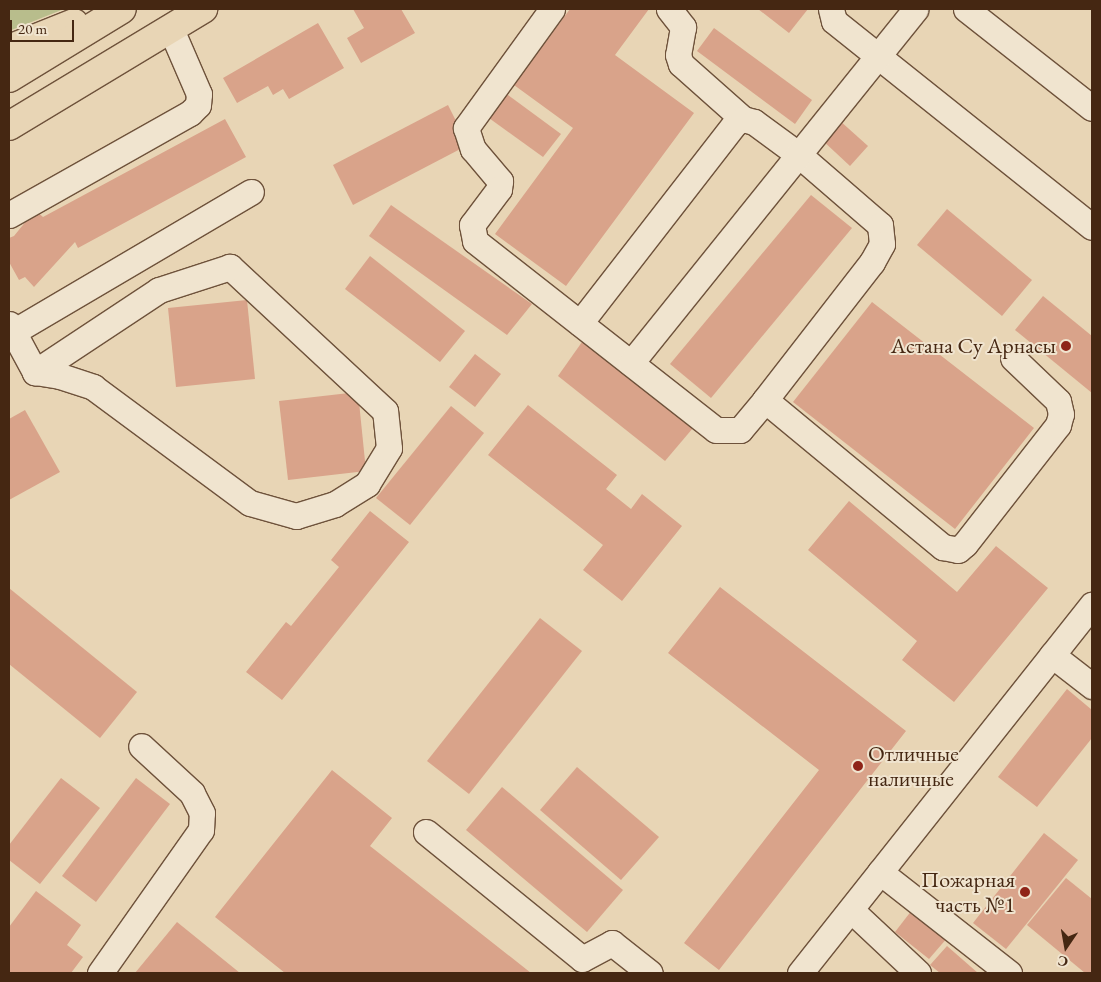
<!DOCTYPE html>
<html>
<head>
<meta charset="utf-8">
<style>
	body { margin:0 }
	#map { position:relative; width:1101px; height:982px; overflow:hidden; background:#e8d5b5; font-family:"EB Garamond",serif }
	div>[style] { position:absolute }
	.green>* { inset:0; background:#b8bd8c }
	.building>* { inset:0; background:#d9a38a }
	.roads { filter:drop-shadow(1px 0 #6e523b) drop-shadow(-1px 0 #6e523b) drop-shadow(0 1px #6e523b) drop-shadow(0 -1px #6e523b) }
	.minor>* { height:25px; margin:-12.5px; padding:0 12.5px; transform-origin:12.5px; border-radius:12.5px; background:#f0e4cf }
	.major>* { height:28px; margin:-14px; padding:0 14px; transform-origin:14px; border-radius:14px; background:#e8d5b5 }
	.dots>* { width:14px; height:14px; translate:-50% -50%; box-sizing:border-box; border:2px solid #f0e4cf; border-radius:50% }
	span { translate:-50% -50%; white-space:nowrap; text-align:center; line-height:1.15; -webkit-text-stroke:4px #f0e4cf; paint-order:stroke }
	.poi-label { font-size:22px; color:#452712 }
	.right { translate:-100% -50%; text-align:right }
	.left { translate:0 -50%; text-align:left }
	.frame { position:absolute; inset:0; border:10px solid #452712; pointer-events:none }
	.north { position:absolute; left:1041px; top:922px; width:50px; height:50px; -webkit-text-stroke:4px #f0e4cf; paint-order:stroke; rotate:192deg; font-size:14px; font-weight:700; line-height:20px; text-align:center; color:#452712 }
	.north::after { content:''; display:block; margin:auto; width:18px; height:22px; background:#452712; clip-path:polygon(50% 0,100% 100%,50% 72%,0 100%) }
	.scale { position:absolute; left:10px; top:20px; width:64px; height:22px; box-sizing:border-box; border:2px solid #452712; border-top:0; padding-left:6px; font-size:15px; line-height:18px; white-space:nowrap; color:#452712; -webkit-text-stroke:4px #f0e4cf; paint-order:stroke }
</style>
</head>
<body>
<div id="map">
	<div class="green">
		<div style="clip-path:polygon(9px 9px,64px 9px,9px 31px)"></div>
	</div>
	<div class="building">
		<div style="clip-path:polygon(353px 9px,401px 9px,415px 33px,361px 63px,347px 38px,364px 28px)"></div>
		<div style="clip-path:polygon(570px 9px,649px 9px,615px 55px,694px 113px,566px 286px,495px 234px,573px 128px,514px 85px)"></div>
		<div style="clip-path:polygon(758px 9px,808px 9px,789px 33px)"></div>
		<div style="clip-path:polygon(318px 23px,344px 68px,289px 99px,283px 89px,273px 95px,268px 86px,237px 103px,223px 78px)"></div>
		<div style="clip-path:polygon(714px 28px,812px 100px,795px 124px,697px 51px)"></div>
		<div style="clip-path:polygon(500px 89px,561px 134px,543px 157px,482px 113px)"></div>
		<div style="clip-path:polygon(448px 105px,468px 145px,353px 205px,333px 165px)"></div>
		<div style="clip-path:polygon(225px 119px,246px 157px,78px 248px,75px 242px,34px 287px,25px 277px,19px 280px,9px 262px,9px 238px,14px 236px,35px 210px,43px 217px)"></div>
		<div style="clip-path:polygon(839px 120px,868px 146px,850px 166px,821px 139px)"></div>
		<div style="clip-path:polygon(811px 195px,852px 228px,711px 398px,670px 364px)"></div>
		<div style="clip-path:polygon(391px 205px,532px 304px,507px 335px,369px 236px)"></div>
		<div style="clip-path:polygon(947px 209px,1032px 280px,1002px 316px,917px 245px)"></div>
		<div style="clip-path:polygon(370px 256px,465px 331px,440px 362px,345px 289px)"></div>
		<div style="clip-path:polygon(1043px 296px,1092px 336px,1092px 393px,1015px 330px)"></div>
		<div style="clip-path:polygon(247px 300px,255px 379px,176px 387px,168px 308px)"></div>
		<div style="clip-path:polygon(872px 302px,1034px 428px,955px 529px,793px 402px)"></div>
		<div style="clip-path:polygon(582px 342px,693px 428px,665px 461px,558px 376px)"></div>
		<div style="clip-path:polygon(475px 354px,501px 374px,475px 407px,449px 387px)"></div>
		<div style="clip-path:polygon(358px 392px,366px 471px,288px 480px,279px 401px)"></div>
		<div style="clip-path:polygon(528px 405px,617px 475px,606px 489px,631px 509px,642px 494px,682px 526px,622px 601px,583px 570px,603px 545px,488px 455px)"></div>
		<div style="clip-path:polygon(451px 406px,484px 433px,410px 525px,376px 498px)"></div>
		<div style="clip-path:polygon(25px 410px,60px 472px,9px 500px,9px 419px)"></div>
		<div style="clip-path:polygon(849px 501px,957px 592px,996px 546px,1048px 588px,954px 702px,902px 660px,917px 641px,808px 550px)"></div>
		<div style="clip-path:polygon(370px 511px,409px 542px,282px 700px,246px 672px,286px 622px,291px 626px,339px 567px,331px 560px)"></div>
		<div style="clip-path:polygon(720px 587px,906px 731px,719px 970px,684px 943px,819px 770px,668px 653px)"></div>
		<div style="clip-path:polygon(9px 588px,137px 692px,100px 738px,9px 664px)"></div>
		<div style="clip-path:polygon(540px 618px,582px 651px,469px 794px,427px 761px)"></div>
		<div style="clip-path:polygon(1067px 689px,1092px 710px,1092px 738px,1037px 807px,998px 777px)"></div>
		<div style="clip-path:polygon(577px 767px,659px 837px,621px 880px,540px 810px)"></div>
		<div style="clip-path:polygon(332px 770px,392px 818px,370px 846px,531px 973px,285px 973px,215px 917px)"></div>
		<div style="clip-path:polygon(61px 778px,100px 808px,40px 884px,9px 860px,9px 845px)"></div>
		<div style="clip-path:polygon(136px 778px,170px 804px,96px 902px,62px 876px)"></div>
		<div style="clip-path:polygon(502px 787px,623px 890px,587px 932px,466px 830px)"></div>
		<div style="clip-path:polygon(1044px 833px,1078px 860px,1006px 949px,973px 923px)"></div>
		<div style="clip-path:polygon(1066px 878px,1092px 899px,1092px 973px,1085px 973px,1027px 925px)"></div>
		<div style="clip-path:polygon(36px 891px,81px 925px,67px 945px,83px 957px,71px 973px,9px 973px,9px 927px)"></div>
		<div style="clip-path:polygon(912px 910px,948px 937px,929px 959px,895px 932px)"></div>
		<div style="clip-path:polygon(177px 922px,240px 973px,135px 973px)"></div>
		<div style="clip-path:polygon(947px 946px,978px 973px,940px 973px,930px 965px)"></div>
	</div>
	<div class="roads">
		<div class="minor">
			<div style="left:552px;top:9px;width:147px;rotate:125.9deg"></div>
			<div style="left:466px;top:128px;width:22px;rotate:72deg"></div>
			<div style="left:473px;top:149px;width:42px;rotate:49.8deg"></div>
			<div style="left:500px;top:181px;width:8px;rotate:97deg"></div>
			<div style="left:499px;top:189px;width:45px;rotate:126.9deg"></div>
			<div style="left:472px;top:225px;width:16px;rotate:79deg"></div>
			<div style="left:475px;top:241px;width:306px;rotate:38.1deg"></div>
			<div style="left:716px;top:430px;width:24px"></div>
			<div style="left:740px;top:430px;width:39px;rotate:-50deg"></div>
			<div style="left:669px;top:9px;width:23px;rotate:52deg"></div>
			<div style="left:683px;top:27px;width:28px;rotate:100deg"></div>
			<div style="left:678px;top:55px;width:9px;rotate:72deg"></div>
			<div style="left:681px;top:64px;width:83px;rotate:41.6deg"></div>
			<div style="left:831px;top:9px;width:12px;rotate:76deg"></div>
			<div style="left:834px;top:21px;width:330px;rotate:38.6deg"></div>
			<div style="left:966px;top:9px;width:160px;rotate:38.2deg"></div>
			<div style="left:9px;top:215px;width:208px;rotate:-29.4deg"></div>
			<div style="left:190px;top:113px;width:11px;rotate:-45deg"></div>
			<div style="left:198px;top:105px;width:11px;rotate:-85deg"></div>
			<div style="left:199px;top:94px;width:73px;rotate:-113.4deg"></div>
			<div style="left:580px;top:323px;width:253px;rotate:-52.2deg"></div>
			<div style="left:735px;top:123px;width:9px;rotate:-27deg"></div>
			<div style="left:743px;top:119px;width:11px;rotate:15deg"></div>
			<div style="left:754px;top:122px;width:56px;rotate:36.3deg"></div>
			<div style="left:799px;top:155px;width:107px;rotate:40.8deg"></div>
			<div style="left:880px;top:225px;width:19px;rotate:84deg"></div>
			<div style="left:882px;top:244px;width:21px;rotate:119deg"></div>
			<div style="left:872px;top:262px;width:175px;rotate:127.8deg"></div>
			<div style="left:765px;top:400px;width:231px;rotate:39.6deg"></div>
			<div style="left:943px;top:547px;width:15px;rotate:11deg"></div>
			<div style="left:958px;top:550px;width:9px;rotate:-41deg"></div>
			<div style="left:965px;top:544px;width:151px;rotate:-52deg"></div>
			<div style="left:1058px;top:425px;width:11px;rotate:-75deg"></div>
			<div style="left:1061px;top:414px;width:13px;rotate:-103deg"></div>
			<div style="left:1058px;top:401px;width:62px;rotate:-136.3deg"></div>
			<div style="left:9px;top:324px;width:55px;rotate:61.6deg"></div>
			<div style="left:35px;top:372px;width:25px;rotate:9deg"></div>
			<div style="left:60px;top:376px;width:35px;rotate:18deg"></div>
			<div style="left:93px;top:387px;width:195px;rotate:36.5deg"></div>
			<div style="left:250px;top:503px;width:48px;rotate:15.8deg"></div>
			<div style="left:296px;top:516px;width:41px;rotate:-17.1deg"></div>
			<div style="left:335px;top:504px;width:38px;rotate:-32deg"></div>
			<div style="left:367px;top:484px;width:42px;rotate:-58.6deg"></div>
			<div style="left:389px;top:448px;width:37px;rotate:-96deg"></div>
			<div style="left:385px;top:411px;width:212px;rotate:-137.1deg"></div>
			<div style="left:230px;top:267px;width:75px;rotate:162.1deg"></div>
			<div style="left:159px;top:290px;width:149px;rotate:146.5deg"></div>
			<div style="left:13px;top:332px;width:276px;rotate:-30.5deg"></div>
			<div style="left:631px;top:363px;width:454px;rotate:-51.2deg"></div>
			<div style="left:1052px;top:655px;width:51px;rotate:37.8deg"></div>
			<div style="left:426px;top:832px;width:201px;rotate:39.1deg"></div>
			<div style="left:582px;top:959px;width:34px;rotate:-28deg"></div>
			<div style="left:612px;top:943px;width:48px;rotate:38.3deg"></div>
			<div style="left:880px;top:872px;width:164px;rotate:38.1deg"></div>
			<div style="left:851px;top:910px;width:92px;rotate:43.2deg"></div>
			<div style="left:100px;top:973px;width:175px;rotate:-54.8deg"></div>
			<div style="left:201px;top:830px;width:17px;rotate:-87deg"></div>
			<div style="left:202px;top:813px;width:22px;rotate:-117deg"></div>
			<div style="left:192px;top:793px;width:69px;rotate:-137.3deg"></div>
			<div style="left:800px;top:973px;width:470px;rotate:-51.6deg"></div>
		</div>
		<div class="major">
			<div style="left:9px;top:49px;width:70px;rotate:-21.8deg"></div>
			<div style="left:9px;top:78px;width:132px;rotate:-31.4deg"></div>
			<div style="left:9px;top:126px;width:227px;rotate:-31.1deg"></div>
		</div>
	</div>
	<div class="dots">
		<div style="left:1066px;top:346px;background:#8f2418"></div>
		<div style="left:858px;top:766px;background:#8f2418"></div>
		<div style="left:1025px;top:892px;background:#8f2418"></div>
	</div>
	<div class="poi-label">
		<span class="right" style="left:1056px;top:346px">Астана Су Арнасы</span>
		<span class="left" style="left:868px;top:766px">Отличные<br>наличные</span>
		<span class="right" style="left:1015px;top:892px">Пожарная<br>часть №1</span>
	</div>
	<div class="frame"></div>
	<div class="north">С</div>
	<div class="scale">20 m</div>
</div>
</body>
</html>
